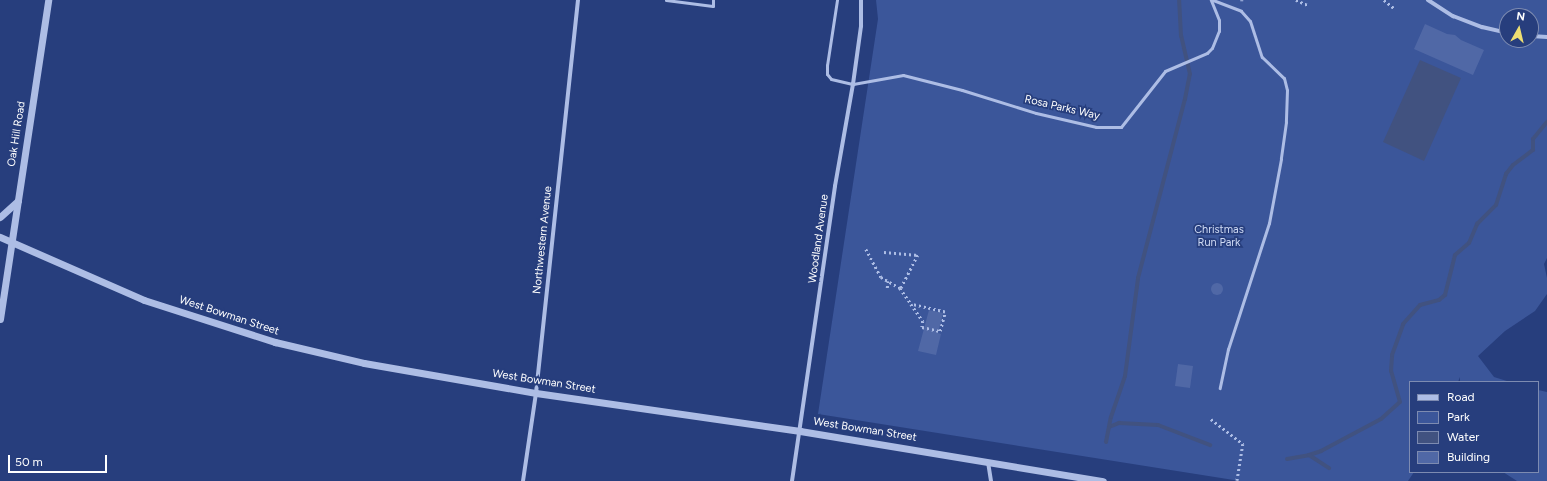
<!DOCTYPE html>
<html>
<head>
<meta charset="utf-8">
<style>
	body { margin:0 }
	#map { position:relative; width:1547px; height:481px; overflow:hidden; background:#273e7d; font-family:Figtree,sans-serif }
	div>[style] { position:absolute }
	.green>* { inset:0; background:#3b569a }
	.water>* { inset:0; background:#415280 }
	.stream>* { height:4px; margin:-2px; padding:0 2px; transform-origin:2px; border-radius:2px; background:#415280 }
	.building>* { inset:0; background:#5068a6 }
	.round { border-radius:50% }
	.path>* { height:2.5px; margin-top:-1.25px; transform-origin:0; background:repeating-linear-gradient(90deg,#adbde5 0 2px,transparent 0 5px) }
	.service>* { height:3px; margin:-1.5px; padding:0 1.5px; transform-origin:1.5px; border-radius:1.5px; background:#adbde5 }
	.minor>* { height:4px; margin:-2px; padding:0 2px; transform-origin:2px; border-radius:2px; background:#adbde5 }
	.tertiary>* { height:7px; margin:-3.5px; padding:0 3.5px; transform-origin:3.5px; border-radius:3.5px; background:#adbde5 }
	span { translate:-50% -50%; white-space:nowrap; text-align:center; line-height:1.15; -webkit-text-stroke:3.5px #273e7d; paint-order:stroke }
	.street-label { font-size:11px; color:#fff }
	.park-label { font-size:11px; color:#cfdaf4 }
	.legend { position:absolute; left:1409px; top:381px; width:130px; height:92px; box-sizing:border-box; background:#273e7d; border:1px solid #7d8bb1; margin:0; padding:5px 7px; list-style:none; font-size:12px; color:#fff }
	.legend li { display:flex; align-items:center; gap:8px; height:20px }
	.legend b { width:20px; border:1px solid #7d8bb1 }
	.north { position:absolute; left:1499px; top:8px; width:40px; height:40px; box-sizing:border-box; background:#273e7d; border:1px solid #7d8bb1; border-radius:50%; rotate:8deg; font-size:11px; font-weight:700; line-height:16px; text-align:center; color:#fff }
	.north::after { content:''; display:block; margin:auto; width:14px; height:18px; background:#edde72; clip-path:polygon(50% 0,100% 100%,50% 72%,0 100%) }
	.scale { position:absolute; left:8px; top:455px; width:99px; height:18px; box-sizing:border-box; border:2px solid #fff; border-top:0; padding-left:5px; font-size:12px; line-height:14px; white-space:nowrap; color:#fff; -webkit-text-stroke:3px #273e7d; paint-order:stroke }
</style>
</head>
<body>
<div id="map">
	<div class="green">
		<div style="clip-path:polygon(evenodd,876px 0,1547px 0,1547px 258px,1544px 264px,1547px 278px,1547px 294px,1535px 311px,1505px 331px,1478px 356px,1494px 377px,1510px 382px,1460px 382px,1460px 377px,1458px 382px,1410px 382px,1410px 472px,1414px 472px,1408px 481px,1240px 481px,818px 414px,878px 19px,876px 0,1507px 16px,1531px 16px,1531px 40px,1507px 40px,1507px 16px)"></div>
		<div style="clip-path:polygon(1538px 390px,1547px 392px,1547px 481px,1517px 481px,1503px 472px,1538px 472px)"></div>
	</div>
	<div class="water">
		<div style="clip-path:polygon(1420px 60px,1461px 78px,1424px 161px,1383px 142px)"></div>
	</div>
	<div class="stream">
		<div style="left:1109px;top:427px;width:11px;rotate:-22deg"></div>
		<div style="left:1119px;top:423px;width:39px;rotate:3deg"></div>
		<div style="left:1158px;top:425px;width:56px;rotate:21deg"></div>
		<div style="left:1106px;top:442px;width:25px;rotate:-79deg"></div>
		<div style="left:1111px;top:417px;width:43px;rotate:-71.1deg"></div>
		<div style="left:1125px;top:376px;width:99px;rotate:-82.4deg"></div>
		<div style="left:1138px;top:278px;width:185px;rotate:-75.3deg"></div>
		<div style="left:1185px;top:99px;width:25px;rotate:-79deg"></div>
		<div style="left:1190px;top:74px;width:39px;rotate:-103deg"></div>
		<div style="left:1181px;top:36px;width:36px;rotate:-93deg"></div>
		<div style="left:1309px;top:455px;width:13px;rotate:-18deg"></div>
		<div style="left:1321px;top:451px;width:68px;rotate:-28.1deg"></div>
		<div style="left:1381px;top:419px;width:25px;rotate:-42deg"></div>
		<div style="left:1400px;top:402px;width:32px;rotate:-106deg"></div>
		<div style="left:1391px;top:371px;width:16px;rotate:-86deg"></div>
		<div style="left:1392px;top:355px;width:33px;rotate:-70deg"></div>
		<div style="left:1403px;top:324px;width:25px;rotate:-48deg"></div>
		<div style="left:1420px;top:305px;width:20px;rotate:-15deg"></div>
		<div style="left:1439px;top:300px;width:8px;rotate:-40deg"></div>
		<div style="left:1445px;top:295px;width:41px;rotate:-76deg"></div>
		<div style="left:1455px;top:255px;width:18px;rotate:-41deg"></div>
		<div style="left:1469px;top:243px;width:21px;rotate:-67deg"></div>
		<div style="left:1477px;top:224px;width:27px;rotate:-45deg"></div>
		<div style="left:1496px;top:205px;width:33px;rotate:-72deg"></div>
		<div style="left:1506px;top:174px;width:11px;rotate:-52deg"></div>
		<div style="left:1513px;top:165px;width:25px;rotate:-37deg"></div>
		<div style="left:1533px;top:150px;width:11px;rotate:-90deg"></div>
		<div style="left:1533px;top:139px;width:22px;rotate:-51deg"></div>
		<div style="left:1287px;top:459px;width:22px;rotate:-10deg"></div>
		<div style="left:1309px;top:455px;width:24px;rotate:33deg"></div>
	</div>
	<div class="building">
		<div style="clip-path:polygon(1425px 24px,1447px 34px,1455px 35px,1461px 40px,1484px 50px,1473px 75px,1414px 49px)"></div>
		<div class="round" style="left:1211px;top:283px;width:12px;height:12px"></div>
		<div style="clip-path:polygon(929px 310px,943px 313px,938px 333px,941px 334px,936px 355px,918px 351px)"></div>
		<div style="clip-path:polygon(1178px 364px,1193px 366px,1190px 388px,1175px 386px)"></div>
	</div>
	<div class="path">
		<div style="left:1242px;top:0;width:1px;rotate:90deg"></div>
		<div style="left:1296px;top:0;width:13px;rotate:23deg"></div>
		<div style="left:1384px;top:0;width:14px;rotate:39deg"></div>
		<div style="left:866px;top:249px;width:32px;rotate:62deg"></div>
		<div style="left:881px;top:277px;width:22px;rotate:30deg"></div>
		<div style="left:900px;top:288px;width:19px;rotate:55deg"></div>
		<div style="left:911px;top:304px;width:21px;rotate:55deg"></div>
		<div style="left:923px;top:321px;width:6px;rotate:99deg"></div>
		<div style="left:922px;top:327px;width:18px;rotate:13deg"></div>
		<div style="left:940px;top:331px;width:20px;rotate:-75deg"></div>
		<div style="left:945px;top:312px;width:35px;rotate:-167deg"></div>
		<div style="left:884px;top:252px;width:34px;rotate:5deg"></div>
		<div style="left:918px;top:255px;width:38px;rotate:117deg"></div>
		<div style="left:887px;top:288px;width:7px;rotate:-82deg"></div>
		<div style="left:1211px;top:419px;width:41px;rotate:38deg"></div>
		<div style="left:1243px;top:444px;width:37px;rotate:99deg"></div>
	</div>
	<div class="service">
		<div style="left:666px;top:0;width:47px;rotate:7.3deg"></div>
		<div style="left:713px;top:6px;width:6px;rotate:-90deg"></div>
		<div style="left:837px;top:0;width:66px;rotate:98.7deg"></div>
		<div style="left:827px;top:65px;width:9px;rotate:90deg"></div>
		<div style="left:827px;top:74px;width:6px;rotate:51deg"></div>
		<div style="left:831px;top:79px;width:23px;rotate:13deg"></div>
		<div style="left:853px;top:84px;width:51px;rotate:-10.2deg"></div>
		<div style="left:903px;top:75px;width:61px;rotate:14.3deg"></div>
		<div style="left:962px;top:90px;width:77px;rotate:17.3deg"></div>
		<div style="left:1036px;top:113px;width:62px;rotate:13.1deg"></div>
		<div style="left:1096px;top:127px;width:25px"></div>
		<div style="left:1121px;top:127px;width:71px;rotate:-51.8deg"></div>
		<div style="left:1165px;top:71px;width:46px;rotate:-23.2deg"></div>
		<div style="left:1207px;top:53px;width:7px;rotate:-45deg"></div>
		<div style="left:1212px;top:48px;width:18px;rotate:-68deg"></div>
		<div style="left:1219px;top:31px;width:11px;rotate:-90deg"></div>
		<div style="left:1219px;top:20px;width:22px;rotate:-112deg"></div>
		<div style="left:1213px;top:0;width:30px;rotate:21deg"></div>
		<div style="left:1241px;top:11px;width:13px;rotate:48deg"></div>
		<div style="left:1250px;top:21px;width:38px;rotate:72deg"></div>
		<div style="left:1262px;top:57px;width:30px;rotate:44deg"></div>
		<div style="left:1284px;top:78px;width:12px;rotate:76deg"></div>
		<div style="left:1287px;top:90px;width:32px;rotate:92deg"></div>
		<div style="left:1286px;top:122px;width:37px;rotate:98deg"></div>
		<div style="left:1281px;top:159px;width:65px;rotate:100.6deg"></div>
		<div style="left:1269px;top:223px;width:133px;rotate:108deg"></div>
		<div style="left:1228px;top:349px;width:40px;rotate:102deg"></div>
	</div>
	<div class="minor">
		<div style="left:1428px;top:0;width:30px;rotate:33deg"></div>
		<div style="left:1453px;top:16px;width:31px;rotate:21deg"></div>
		<div style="left:1482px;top:27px;width:26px;rotate:13deg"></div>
		<div style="left:1531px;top:36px;width:16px;rotate:4deg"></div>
		<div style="left:988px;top:462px;width:19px;rotate:81deg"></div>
		<div style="left:523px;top:481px;width:89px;rotate:-81.6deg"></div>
		<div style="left:536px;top:393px;width:395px;rotate:-83.9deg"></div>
		<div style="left:792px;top:481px;width:298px;rotate:-81.7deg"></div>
		<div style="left:835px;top:186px;width:104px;rotate:-80deg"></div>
		<div style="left:853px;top:84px;width:59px;rotate:-82.1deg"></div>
		<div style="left:861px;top:26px;width:26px;rotate:-90deg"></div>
	</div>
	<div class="tertiary">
		<div style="left:0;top:217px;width:24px;rotate:-42deg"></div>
		<div style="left:0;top:237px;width:157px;rotate:23.6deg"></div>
		<div style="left:144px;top:300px;width:138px;rotate:17.8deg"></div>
		<div style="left:275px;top:342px;width:91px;rotate:13.3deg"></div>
		<div style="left:364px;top:363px;width:175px;rotate:9.9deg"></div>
		<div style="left:536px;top:393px;width:267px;rotate:8.2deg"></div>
		<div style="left:800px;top:431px;width:307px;rotate:9.4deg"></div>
		<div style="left:0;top:319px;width:323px;rotate:-81.4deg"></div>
	</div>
	<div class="street-label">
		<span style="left:1062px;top:108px;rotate:13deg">Rosa Parks Way</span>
		<span style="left:17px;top:134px;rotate:-81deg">Oak Hill Road</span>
		<span style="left:819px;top:239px;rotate:-82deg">Woodland Avenue</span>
		<span style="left:543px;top:240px;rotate:-84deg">Northwestern Avenue</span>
		<span style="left:229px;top:316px;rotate:18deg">West Bowman Street</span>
		<span style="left:544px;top:382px;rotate:9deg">West Bowman Street</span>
		<span style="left:865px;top:430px;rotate:9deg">West Bowman Street</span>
	</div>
	<div class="park-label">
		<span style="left:1219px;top:237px">Christmas<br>Run Park</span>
	</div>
	<ul class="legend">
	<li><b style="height:5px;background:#adbde5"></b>Road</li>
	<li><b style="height:11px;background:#3b569a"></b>Park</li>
	<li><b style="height:11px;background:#415280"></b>Water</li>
	<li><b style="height:11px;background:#5068a6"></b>Building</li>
	</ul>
	<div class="north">N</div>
	<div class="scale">50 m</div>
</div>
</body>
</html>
